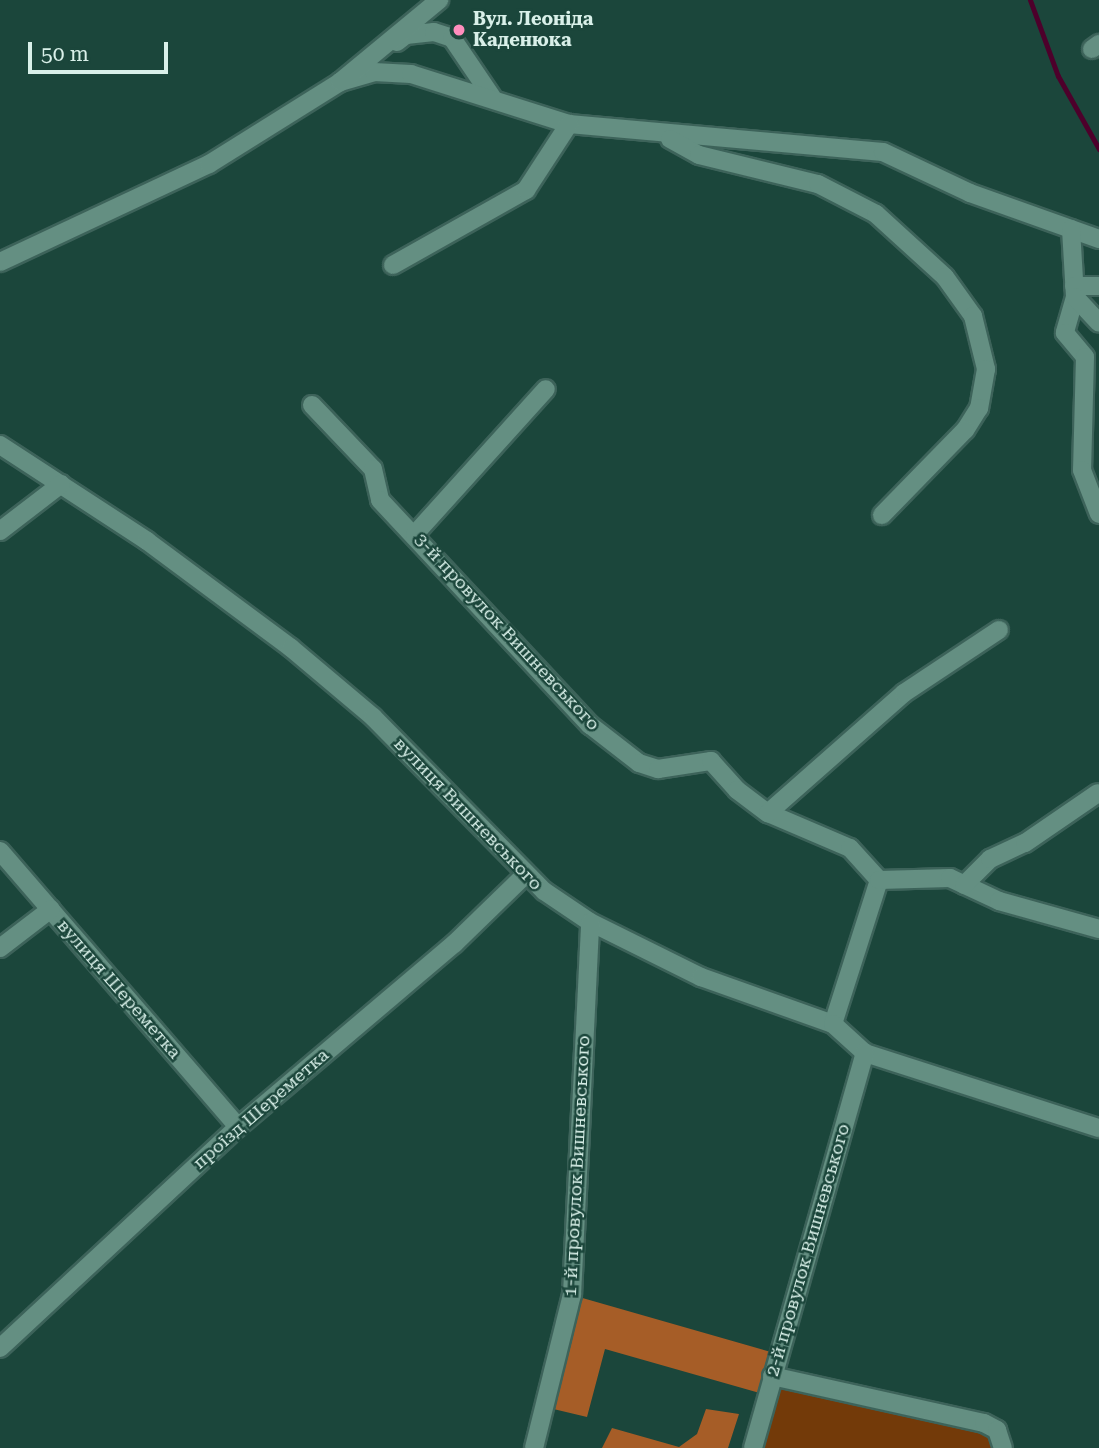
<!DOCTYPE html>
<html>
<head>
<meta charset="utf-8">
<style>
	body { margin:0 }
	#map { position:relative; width:1099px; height:1448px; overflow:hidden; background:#1b463b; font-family:"Roboto Serif",serif }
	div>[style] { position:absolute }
	.green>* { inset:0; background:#733a09 }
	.forest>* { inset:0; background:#a65d27 }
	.stream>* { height:5px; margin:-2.5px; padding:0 2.5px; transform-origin:2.5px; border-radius:2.5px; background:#4d002b }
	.roads { filter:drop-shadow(2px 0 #3d635a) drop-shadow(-2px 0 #3d635a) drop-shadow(0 2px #3d635a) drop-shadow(0 -2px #3d635a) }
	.minor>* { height:18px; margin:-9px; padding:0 9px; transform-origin:9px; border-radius:9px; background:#648f82 }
	.dots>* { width:19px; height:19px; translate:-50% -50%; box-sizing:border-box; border:4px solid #1b463b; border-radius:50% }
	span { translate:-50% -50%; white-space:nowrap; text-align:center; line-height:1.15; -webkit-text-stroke:5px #1b463b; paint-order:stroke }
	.poi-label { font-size:18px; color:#d9f0e9; font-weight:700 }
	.left { translate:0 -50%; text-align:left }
	.street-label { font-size:18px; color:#d9f0e9 }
	.scale { position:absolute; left:28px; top:42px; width:140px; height:32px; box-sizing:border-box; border:4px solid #d9f0e9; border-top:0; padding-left:9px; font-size:21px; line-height:24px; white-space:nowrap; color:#d9f0e9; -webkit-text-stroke:5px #1b463b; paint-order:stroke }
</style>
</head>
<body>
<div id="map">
	<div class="green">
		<div style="clip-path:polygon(772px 1376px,984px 1423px,1003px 1448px,753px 1448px)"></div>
	</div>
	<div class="forest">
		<div style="clip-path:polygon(572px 1295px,778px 1354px,767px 1395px,605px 1349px,587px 1417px,545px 1407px)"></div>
		<div style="clip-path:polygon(706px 1409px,739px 1414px,728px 1448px,602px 1448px,612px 1428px,679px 1447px,697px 1434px)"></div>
	</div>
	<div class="stream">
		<div style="left:1030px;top:0;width:81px;rotate:69.8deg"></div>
		<div style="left:1058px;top:76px;width:84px;rotate:60.7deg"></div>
	</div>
	<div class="roads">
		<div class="minor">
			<div style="left:397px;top:42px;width:11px;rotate:-38deg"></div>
			<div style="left:406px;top:35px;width:28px;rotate:-6deg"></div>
			<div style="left:434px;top:32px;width:19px;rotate:18deg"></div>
			<div style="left:452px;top:38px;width:71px;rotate:55.9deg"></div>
			<div style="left:1092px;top:49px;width:9px;rotate:-36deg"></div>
			<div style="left:340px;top:82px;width:35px;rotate:-16deg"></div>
			<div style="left:374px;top:72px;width:37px;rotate:3deg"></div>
			<div style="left:411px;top:74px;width:166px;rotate:17.6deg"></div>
			<div style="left:569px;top:124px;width:315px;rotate:5.1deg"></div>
			<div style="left:883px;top:152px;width:96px;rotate:25.2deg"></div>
			<div style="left:970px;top:193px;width:137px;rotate:19.6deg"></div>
			<div style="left:670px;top:139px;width:33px;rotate:29deg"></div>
			<div style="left:699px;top:155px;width:122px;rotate:13.7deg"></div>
			<div style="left:818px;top:184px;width:65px;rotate:27.3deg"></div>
			<div style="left:876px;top:214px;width:93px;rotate:42.4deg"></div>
			<div style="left:945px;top:277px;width:48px;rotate:54.3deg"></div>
			<div style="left:973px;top:316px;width:55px;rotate:76.2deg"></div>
			<div style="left:986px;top:369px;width:40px;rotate:100deg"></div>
			<div style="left:979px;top:408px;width:26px;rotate:122deg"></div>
			<div style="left:965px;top:430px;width:119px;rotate:134.3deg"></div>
			<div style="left:1071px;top:229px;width:68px;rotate:86.6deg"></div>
			<div style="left:1075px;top:297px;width:37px;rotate:106deg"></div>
			<div style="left:1065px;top:333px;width:31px;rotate:50deg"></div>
			<div style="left:1085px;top:357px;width:113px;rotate:91.5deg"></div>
			<div style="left:1082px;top:470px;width:47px;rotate:68.9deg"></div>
			<div style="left:0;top:262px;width:231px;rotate:-25.1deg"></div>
			<div style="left:209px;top:164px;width:155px;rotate:-32deg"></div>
			<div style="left:340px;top:82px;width:129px;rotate:-39.6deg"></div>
			<div style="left:393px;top:265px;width:153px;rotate:-29.4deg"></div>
			<div style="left:526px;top:190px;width:79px;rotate:-56.9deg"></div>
			<div style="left:1074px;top:286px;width:25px"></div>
			<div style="left:1075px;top:297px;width:35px;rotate:47deg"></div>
			<div style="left:312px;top:405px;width:88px;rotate:46.4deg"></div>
			<div style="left:373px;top:469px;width:32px;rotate:77deg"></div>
			<div style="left:380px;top:500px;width:308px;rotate:47deg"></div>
			<div style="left:590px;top:725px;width:62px;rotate:37.8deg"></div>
			<div style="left:639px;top:763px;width:20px;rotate:18deg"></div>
			<div style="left:658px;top:769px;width:54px;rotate:-8.6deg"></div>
			<div style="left:711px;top:761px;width:39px;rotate:48deg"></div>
			<div style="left:737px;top:790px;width:39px;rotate:37deg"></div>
			<div style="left:768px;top:813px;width:89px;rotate:23.1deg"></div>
			<div style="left:850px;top:848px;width:43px;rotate:47.8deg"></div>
			<div style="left:0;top:445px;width:176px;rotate:33.1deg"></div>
			<div style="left:147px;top:541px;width:179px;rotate:36.6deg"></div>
			<div style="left:291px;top:648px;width:107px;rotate:40.1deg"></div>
			<div style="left:373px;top:717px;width:244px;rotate:45.5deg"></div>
			<div style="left:544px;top:891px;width:55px;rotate:34deg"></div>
			<div style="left:590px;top:922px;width:124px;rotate:26.4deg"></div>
			<div style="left:701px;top:977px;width:140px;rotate:19.6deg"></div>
			<div style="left:833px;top:1024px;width:151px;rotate:-72.3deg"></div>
			<div style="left:879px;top:880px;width:71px;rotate:-1.6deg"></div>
			<div style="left:950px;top:878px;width:54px;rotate:25.1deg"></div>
			<div style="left:999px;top:901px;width:104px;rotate:15.6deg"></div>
			<div style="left:0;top:531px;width:77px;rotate:-37.6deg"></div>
			<div style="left:415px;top:534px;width:195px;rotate:-47.9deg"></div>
			<div style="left:768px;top:813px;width:181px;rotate:-41.4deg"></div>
			<div style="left:904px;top:693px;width:114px;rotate:-33.6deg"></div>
			<div style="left:0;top:851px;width:364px;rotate:49.2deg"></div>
			<div style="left:964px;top:885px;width:37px;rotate:-45deg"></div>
			<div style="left:990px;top:859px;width:38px;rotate:-25deg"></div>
			<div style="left:1025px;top:843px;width:88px;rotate:-34.4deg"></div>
			<div style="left:0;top:948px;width:64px;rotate:-37.4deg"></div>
			<div style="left:833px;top:1024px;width:43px;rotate:42.2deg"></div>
			<div style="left:865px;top:1053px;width:246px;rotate:17.8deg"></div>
			<div style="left:0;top:1348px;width:325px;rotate:-42.9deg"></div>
			<div style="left:238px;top:1127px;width:283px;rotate:-40.3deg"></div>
			<div style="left:454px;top:944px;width:99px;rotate:-44.2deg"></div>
			<div style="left:772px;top:1376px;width:217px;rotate:12.5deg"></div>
			<div style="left:984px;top:1423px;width:15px;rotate:28deg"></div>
			<div style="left:997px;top:1430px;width:19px;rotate:72deg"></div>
			<div style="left:534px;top:1448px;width:158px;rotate:-76.1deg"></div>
			<div style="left:572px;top:1295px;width:373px;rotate:-87.2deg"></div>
			<div style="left:753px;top:1448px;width:411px;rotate:-74.2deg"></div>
		</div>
	</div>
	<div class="dots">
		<div style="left:459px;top:30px;background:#fe8ebd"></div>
	</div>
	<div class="poi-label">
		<span class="left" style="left:473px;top:30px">Вул. Леоніда<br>Каденюка</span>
	</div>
	<div class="street-label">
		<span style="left:507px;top:632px;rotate:47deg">3-й провулок Вишневського</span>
		<span style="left:468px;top:814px;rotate:46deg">вулиця Вишневського</span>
		<span style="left:119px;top:989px;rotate:49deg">вулиця Шереметка</span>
		<span style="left:261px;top:1109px;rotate:-41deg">проїзд Шереметка</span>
		<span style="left:577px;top:1166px;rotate:-87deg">1-й провулок Вишневського</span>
		<span style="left:808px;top:1250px;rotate:-74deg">2-й провулок Вишневського</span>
	</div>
	<div class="scale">50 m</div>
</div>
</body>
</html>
